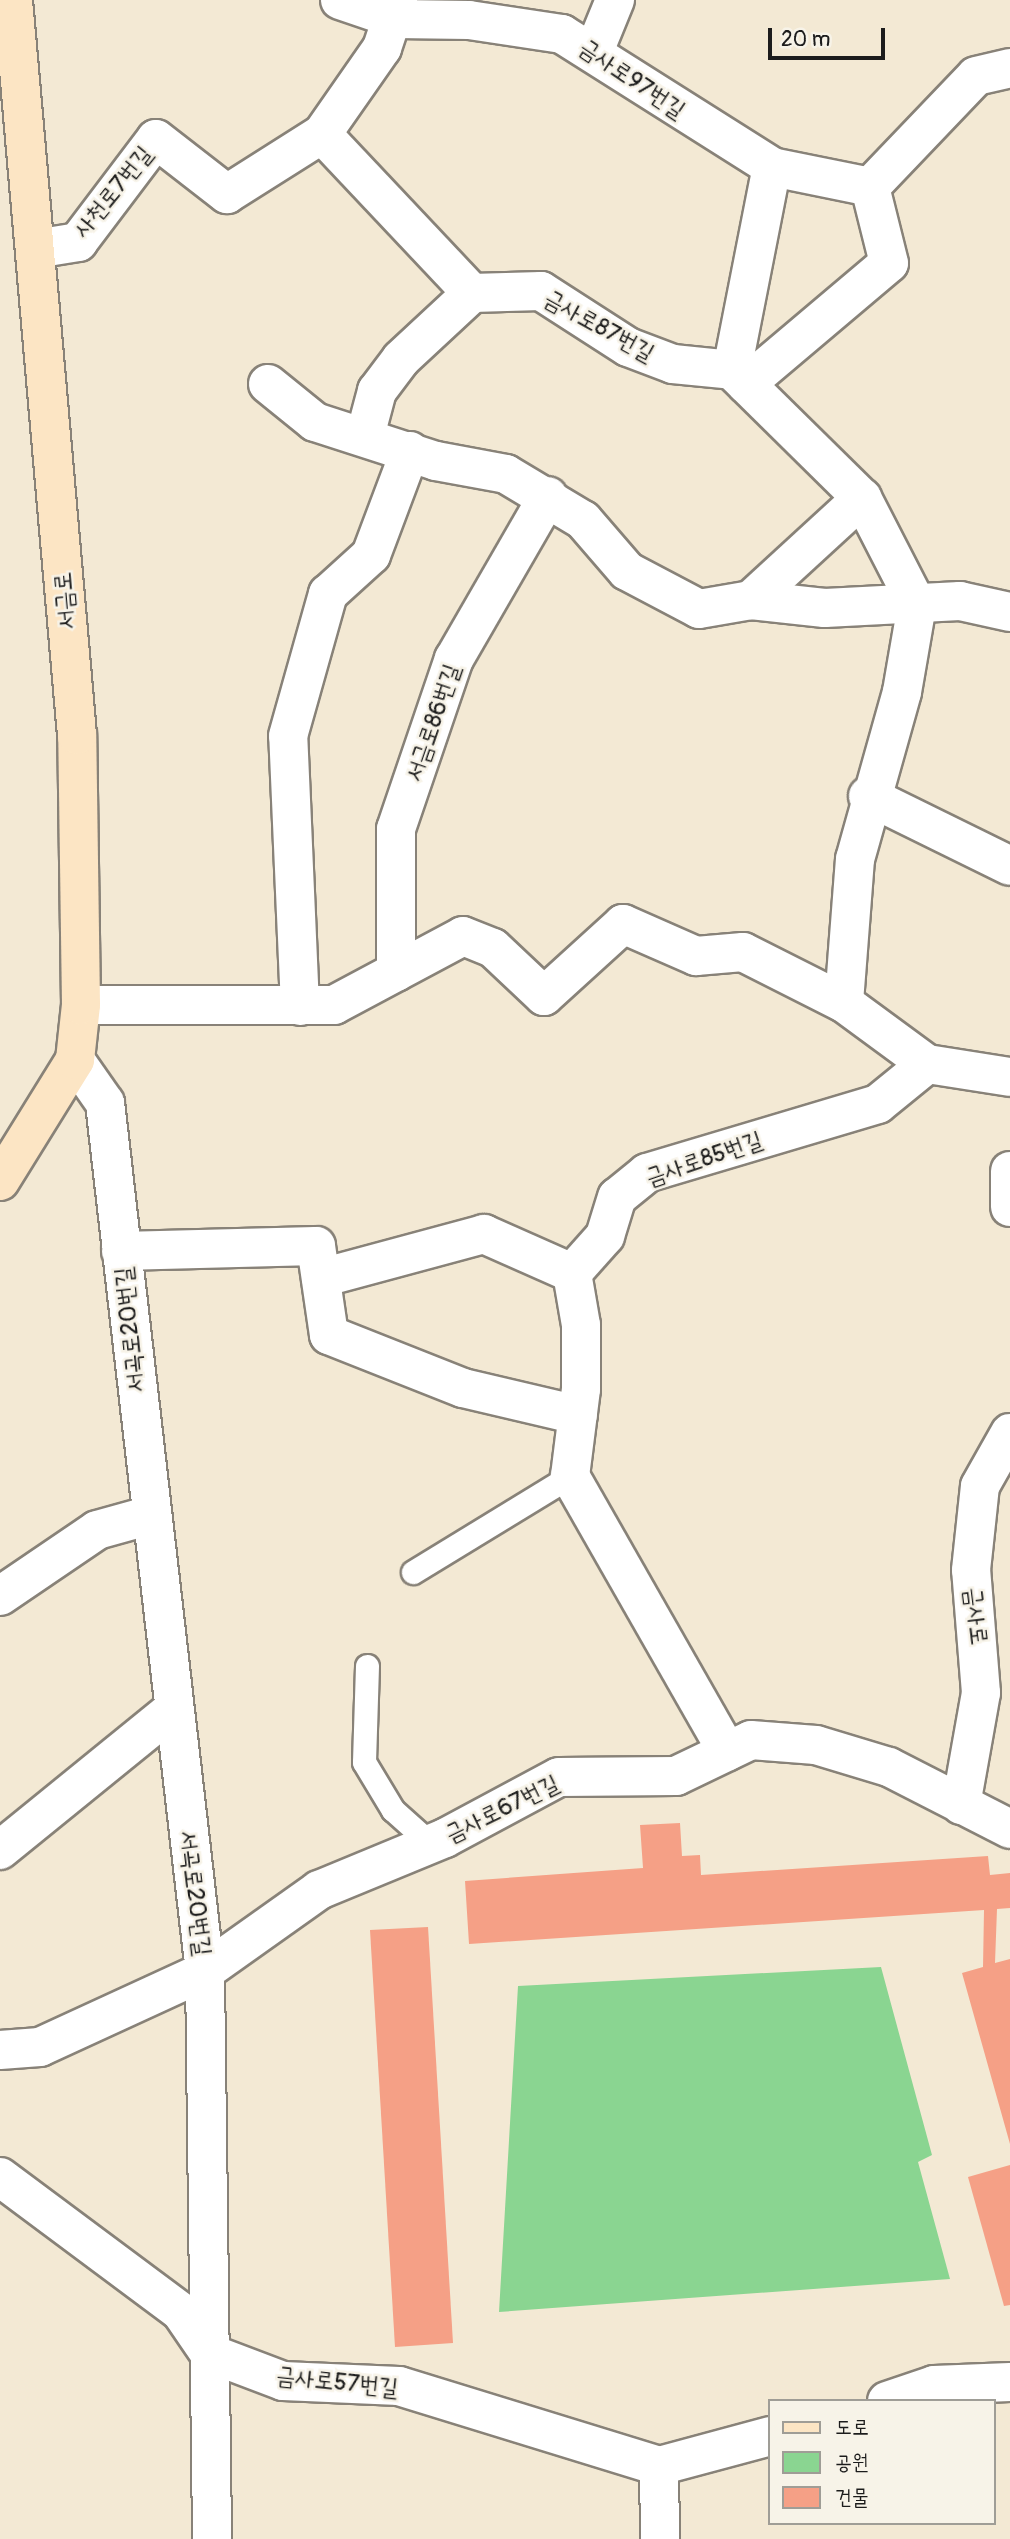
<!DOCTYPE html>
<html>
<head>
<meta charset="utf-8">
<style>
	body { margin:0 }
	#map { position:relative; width:1010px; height:2539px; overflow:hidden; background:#f3e9d4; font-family:Pangolin,"Poor Story",sans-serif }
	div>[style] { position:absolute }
	.green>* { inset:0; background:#8ad591 }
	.building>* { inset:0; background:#f5a086 }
	.roads { filter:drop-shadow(2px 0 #888278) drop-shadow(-2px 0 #888278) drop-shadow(0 2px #888278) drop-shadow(0 -2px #888278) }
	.lane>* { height:23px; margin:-11.5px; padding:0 11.5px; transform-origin:11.5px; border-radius:11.5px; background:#fff }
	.street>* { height:38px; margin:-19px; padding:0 19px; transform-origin:19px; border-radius:19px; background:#fff }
	.secondary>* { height:38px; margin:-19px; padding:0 19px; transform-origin:19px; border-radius:19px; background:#fce5c4 }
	span { translate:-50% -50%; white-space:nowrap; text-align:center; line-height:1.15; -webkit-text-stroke:5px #f7f3e8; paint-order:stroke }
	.street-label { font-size:24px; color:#1c1c1c }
	.legend { position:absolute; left:768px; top:2399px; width:228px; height:126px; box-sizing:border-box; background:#f7f3e8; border:2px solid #9f9d96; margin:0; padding:9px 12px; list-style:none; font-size:21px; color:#1c1c1c }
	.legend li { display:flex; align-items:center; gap:14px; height:35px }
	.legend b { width:35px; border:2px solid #9f9d96 }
	.scale { position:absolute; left:768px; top:28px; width:117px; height:32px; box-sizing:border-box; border:4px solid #1c1c1c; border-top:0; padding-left:9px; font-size:21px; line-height:24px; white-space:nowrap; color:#1c1c1c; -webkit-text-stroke:5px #f7f3e8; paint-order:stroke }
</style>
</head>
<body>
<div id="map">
	<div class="green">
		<div style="clip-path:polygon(881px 1967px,932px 2155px,918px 2162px,950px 2279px,499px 2312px,518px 1986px)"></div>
	</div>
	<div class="building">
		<div style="clip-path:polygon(680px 1823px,682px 1856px,700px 1855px,701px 1875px,988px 1856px,990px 1875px,1010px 1873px,1010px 1908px,997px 1909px,995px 1963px,1010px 1959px,1010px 2144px,962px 1973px,983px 1967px,984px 1910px,469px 1944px,465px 1881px,643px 1868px,640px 1825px)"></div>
		<div style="clip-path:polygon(428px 1927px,453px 2343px,395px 2347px,370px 1930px)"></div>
		<div style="clip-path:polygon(1010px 2165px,1010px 2305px,1004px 2306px,968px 2177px)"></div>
	</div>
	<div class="roads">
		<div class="lane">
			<div style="left:413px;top:1572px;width:184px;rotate:-31.4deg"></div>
			<div style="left:367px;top:1666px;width:96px;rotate:91.8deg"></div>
			<div style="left:364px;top:1762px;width:56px;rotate:58.9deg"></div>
			<div style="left:393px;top:1810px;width:51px;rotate:41.8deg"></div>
		</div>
		<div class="street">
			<div style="left:340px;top:0;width:59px;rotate:18.7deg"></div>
			<div style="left:396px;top:19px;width:73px;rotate:0.8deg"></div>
			<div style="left:469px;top:20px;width:94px;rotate:8.6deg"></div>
			<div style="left:562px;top:34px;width:249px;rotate:32.3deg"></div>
			<div style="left:772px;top:167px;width:100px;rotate:11.5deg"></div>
			<div style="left:870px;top:187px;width:153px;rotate:-46.3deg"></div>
			<div style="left:976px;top:76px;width:35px;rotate:-13deg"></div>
			<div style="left:595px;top:49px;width:53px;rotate:-67.8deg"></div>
			<div style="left:322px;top:134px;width:219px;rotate:46.7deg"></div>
			<div style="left:35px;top:249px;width:44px;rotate:-9.2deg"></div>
			<div style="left:78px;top:242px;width:129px;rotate:-52.9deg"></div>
			<div style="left:156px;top:139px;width:90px;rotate:37.8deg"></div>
			<div style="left:227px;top:194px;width:112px;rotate:-32.3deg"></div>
			<div style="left:322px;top:134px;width:105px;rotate:-55.1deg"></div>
			<div style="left:382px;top:48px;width:51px;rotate:-71.6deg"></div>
			<div style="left:732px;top:370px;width:207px;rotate:-78.9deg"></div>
			<div style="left:268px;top:384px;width:60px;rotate:39deg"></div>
			<div style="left:315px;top:422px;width:127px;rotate:17.9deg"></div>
			<div style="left:436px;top:461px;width:71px;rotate:10.5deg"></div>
			<div style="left:506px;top:474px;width:90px;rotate:30.9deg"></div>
			<div style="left:583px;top:520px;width:67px;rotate:49.2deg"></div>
			<div style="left:627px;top:571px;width:81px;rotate:27.8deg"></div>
			<div style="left:699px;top:609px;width:53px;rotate:-9.8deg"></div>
			<div style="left:751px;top:600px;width:74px;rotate:6.2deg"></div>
			<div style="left:825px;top:608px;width:135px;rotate:-3deg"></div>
			<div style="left:960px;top:601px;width:51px;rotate:12.4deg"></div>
			<div style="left:746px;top:384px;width:187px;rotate:-40.2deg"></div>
			<div style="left:889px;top:263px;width:78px;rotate:-104deg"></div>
			<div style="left:365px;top:436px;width:47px;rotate:-75.1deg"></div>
			<div style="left:377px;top:391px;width:40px;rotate:-53deg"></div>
			<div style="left:401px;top:359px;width:97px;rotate:-42.9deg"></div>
			<div style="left:472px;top:293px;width:69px;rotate:-1.7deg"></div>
			<div style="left:541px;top:291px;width:103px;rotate:32.8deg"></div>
			<div style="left:628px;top:347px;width:48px;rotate:20.7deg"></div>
			<div style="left:673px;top:364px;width:59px;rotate:5.8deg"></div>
			<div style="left:732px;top:370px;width:182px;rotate:44.6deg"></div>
			<div style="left:862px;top:498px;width:120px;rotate:62.8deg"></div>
			<div style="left:917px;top:605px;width:88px;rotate:99.8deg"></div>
			<div style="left:902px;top:692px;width:173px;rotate:105.7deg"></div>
			<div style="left:855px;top:859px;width:144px;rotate:94.4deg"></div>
			<div style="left:844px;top:1003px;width:103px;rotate:36.3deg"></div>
			<div style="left:927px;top:1064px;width:63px;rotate:140.8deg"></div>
			<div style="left:878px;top:1104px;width:241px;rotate:163.4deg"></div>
			<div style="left:647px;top:1173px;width:38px;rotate:141deg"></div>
			<div style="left:617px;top:1197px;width:41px;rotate:107.1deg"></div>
			<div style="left:605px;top:1236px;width:50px;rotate:131.7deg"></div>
			<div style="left:751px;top:600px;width:151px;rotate:-42.6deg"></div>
			<div style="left:868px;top:796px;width:158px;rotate:26.2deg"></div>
			<div style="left:396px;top:972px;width:143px;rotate:-90deg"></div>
			<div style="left:396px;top:829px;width:180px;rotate:-71.2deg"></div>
			<div style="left:454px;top:659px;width:188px;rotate:-60deg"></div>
			<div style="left:81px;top:1005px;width:253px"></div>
			<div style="left:334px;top:1005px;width:146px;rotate:-28.1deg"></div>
			<div style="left:463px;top:936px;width:32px;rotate:22deg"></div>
			<div style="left:493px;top:948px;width:70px;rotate:43.3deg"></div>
			<div style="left:544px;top:996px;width:107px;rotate:-42.3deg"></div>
			<div style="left:623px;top:924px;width:80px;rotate:23.7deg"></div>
			<div style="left:696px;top:956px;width:47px;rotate:-4.9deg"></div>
			<div style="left:743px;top:952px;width:113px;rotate:26.8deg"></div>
			<div style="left:300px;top:1006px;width:270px;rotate:-92.5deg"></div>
			<div style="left:288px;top:736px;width:148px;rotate:-74.3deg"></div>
			<div style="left:328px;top:594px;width:58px;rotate:-42.2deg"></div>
			<div style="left:371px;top:555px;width:111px;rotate:-69.4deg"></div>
			<div style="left:75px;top:1060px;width:52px;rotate:55.1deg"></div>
			<div style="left:105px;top:1103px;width:874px;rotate:83.43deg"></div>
			<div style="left:205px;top:1971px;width:568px;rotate:89.29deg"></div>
			<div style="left:927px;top:1064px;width:84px;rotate:8.9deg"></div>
			<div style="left:1010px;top:1171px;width:36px;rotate:90deg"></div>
			<div style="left:121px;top:1251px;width:195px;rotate:-1.5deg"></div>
			<div style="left:316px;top:1246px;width:90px;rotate:81.7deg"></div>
			<div style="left:329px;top:1335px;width:144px;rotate:21.6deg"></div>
			<div style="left:463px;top:1388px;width:118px;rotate:13.2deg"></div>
			<div style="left:572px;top:1273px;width:53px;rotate:80.2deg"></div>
			<div style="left:581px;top:1325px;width:64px;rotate:90deg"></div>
			<div style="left:581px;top:1389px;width:88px;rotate:97.2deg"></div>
			<div style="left:570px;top:1476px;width:317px;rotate:60.3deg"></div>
			<div style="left:321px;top:1278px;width:169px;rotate:-15.1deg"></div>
			<div style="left:484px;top:1234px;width:96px;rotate:23.9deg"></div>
			<div style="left:0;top:1596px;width:117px;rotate:-34.2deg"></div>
			<div style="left:97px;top:1530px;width:56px;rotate:-15.5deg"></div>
			<div style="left:961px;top:1805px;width:114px;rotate:-79.9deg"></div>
			<div style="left:981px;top:1693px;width:123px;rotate:-94.6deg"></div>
			<div style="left:971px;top:1570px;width:84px;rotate:-83.9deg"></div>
			<div style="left:980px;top:1486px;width:61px;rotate:-60.5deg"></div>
			<div style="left:0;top:1850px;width:220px;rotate:-39.1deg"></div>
			<div style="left:0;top:2050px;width:40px;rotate:-4.3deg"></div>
			<div style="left:40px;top:2047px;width:182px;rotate:-24.7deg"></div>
			<div style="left:205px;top:1971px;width:140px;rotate:-35.4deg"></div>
			<div style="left:319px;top:1890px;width:136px;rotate:-22.4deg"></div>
			<div style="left:445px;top:1838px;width:129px;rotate:-28.2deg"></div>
			<div style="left:559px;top:1777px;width:117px;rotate:-0.5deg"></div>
			<div style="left:676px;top:1776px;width:83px;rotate:-25.6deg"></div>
			<div style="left:751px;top:1740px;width:65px;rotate:4.4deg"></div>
			<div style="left:816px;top:1745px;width:76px;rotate:16.8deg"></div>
			<div style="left:889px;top:1767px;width:136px;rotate:27.1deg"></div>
			<div style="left:0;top:2177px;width:226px;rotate:36.7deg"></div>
			<div style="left:181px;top:2312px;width:50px;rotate:55.7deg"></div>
			<div style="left:209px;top:2353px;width:79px;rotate:20.7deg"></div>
			<div style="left:283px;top:2381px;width:116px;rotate:2.5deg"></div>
			<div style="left:399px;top:2386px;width:272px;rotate:17.1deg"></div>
			<div style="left:659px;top:2466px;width:115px;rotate:-15.1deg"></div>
			<div style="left:887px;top:2401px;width:50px;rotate:-18.8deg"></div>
			<div style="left:934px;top:2385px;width:76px;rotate:-2.3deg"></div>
			<div style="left:659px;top:2466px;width:73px;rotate:89.2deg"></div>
		</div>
		<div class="secondary">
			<div style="left:0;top:1181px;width:142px;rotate:-58.2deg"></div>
			<div style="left:75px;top:1060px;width:55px;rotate:-83.8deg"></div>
			<div style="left:81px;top:1005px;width:270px;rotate:-90.8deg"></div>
			<div style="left:77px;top:735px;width:738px;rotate:-94.98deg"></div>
		</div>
	</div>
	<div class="street-label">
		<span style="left:632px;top:79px;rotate:34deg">금사로97번길</span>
		<span style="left:113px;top:192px;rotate:-51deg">사천로7번길</span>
		<span style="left:599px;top:326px;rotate:29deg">금사로87번길</span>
		<span style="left:65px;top:601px;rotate:-95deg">서금로</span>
		<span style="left:433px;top:723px;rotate:-71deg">서금로86번길</span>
		<span style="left:704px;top:1159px;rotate:-19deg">금사로85번길</span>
		<span style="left:130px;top:1330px;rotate:-96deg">서곡로20번길</span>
		<span style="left:976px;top:1616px;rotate:83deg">금사로</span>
		<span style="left:502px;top:1809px;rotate:-26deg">금사로67번길</span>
		<span style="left:195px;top:1893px;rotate:83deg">서곡로20번길</span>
		<span style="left:337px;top:2382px;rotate:6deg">금사로57번길</span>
	</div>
	<ul class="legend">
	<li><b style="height:9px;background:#fce5c4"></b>도로</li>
	<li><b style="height:19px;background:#8ad591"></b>공원</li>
	<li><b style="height:19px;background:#f5a086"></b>건물</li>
	</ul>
	<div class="scale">20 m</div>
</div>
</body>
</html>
